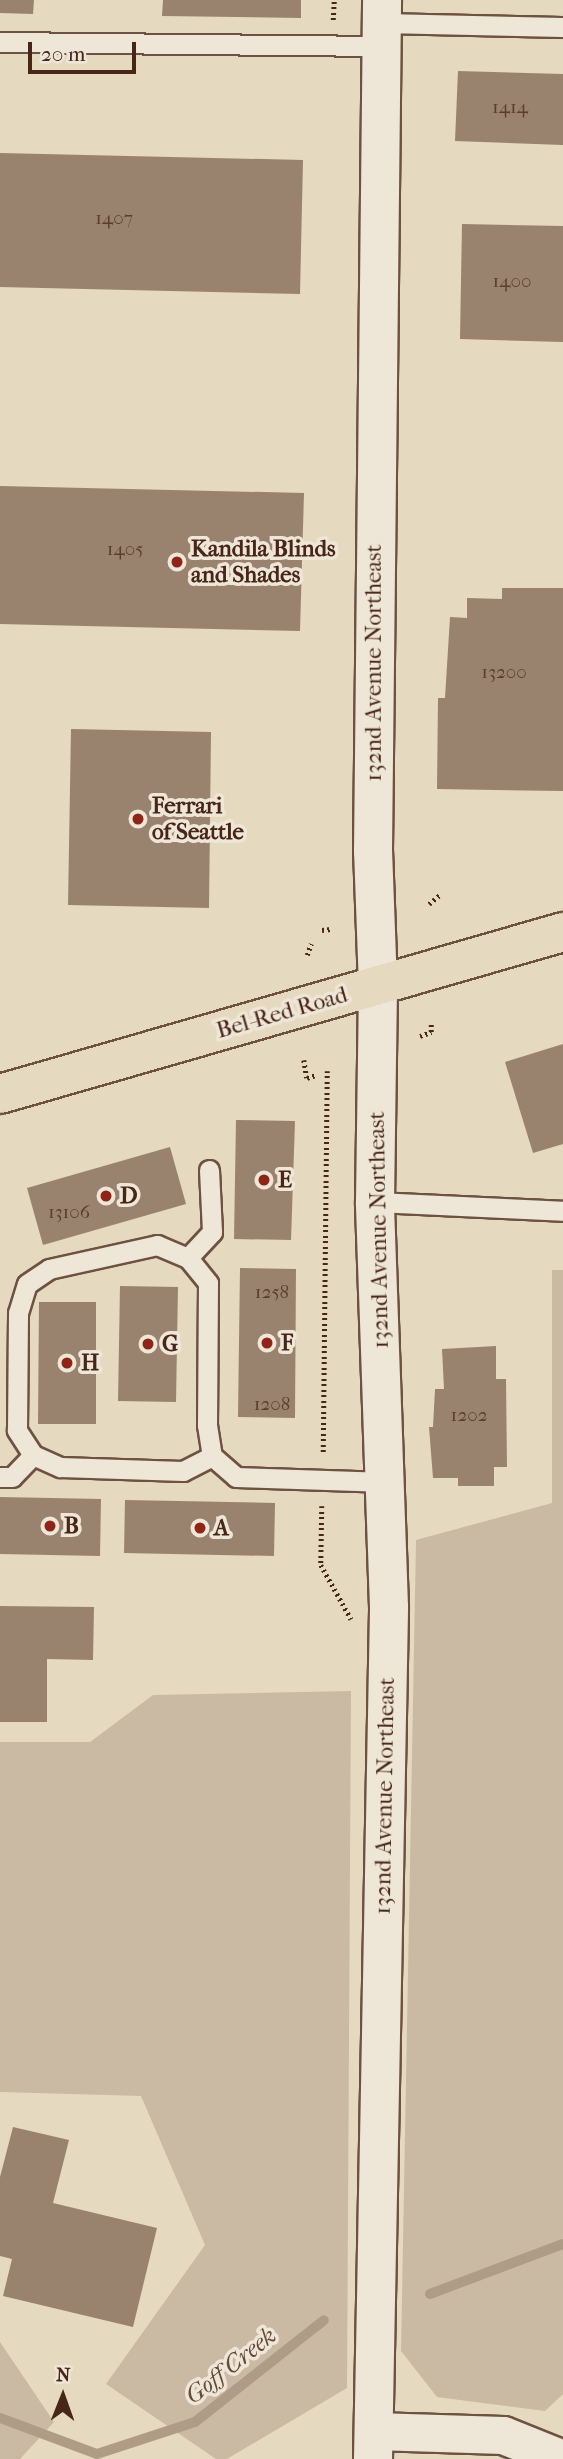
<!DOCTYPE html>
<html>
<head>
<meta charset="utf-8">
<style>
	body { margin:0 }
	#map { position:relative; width:563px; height:2459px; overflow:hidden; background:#e5d9c0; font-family:"IM FELL French Canon",serif }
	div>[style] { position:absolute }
	.green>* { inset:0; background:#cabaa3 }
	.stream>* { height:10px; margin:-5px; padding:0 5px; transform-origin:5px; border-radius:5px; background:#af9c87 }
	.building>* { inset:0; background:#99836f }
	.path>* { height:4.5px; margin-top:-2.25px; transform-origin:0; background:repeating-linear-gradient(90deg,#472517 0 2px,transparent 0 5.5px) }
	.roads { filter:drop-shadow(2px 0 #6e5241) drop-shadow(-2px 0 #6e5241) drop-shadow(0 2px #6e5241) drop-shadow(0 -2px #6e5241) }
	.lane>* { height:19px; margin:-9.5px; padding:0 9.5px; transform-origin:9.5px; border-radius:9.5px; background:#eee6d6 }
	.street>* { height:37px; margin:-18.5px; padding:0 18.5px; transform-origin:18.5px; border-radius:18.5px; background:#eee6d6 }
	.secondary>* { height:38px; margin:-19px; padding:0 19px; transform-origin:19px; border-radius:19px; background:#eee6d6 }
	.primary>* { height:38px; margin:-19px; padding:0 19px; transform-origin:19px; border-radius:19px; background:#e5d9c0 }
	.dots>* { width:19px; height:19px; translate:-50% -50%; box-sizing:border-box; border:4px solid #eee6d6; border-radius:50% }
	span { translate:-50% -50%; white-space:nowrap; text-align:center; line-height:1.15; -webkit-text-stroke:7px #eee6d6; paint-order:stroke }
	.number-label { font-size:19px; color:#5c3c2d }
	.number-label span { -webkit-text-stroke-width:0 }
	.poi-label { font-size:23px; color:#472517; font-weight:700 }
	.left { translate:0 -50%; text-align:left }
	.street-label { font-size:23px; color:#472517 }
	.water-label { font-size:24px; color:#664939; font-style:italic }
	.north { position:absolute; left:28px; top:2361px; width:70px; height:70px; -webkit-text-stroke:5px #eee6d6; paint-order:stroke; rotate:1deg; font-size:19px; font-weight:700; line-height:28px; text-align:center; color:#472517 }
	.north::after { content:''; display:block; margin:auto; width:24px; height:32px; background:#472517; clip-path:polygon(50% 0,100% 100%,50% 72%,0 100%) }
	.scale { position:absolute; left:28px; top:42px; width:108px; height:32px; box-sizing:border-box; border:4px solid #472517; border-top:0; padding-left:9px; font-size:21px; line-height:24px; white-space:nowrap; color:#472517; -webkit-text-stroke:5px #eee6d6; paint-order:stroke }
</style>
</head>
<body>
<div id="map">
	<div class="green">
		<div style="clip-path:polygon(552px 1270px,563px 1270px,563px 2394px,545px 2411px,437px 2397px,401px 2351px,416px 1540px,552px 1503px)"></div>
		<div style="clip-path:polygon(351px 1691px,347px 2388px,227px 2459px,216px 2459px,106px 2384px,205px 2245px,141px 2096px,0 2092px,0 1742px,90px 1742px,153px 1695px)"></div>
		<div style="clip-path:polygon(0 2342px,54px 2422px,20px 2459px,0 2459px)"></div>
	</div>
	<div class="stream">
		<div style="left:430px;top:2294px;width:142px;rotate:-20.6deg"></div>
		<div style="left:0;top:2418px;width:103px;rotate:20.4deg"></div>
		<div style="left:97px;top:2454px;width:103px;rotate:-18.1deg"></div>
		<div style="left:195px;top:2422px;width:164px;rotate:-38.3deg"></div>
	</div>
	<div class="building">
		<div style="clip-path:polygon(0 0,34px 0,33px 14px,0 13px)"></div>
		<div style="clip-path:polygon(163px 0,301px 0,301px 18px,162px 16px)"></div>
		<div style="clip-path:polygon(458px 71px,563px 74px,563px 145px,455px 141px)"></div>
		<div style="clip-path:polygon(0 153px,303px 160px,300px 294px,0 287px)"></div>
		<div style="clip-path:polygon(462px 224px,563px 226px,563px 342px,460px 339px)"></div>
		<div style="clip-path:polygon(0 486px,304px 493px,300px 631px,0 624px)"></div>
		<div style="clip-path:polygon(502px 588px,563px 588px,563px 791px,437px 789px,438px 698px,445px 698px,450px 617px,467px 618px,467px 598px,502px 599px)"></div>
		<div style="clip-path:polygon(71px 729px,211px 732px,209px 908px,68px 905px)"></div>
		<div style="clip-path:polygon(563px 1044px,563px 1144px,533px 1153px,505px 1062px)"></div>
		<div style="clip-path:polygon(236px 1120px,295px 1121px,291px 1240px,234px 1239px)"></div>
		<div style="clip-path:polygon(170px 1147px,186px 1204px,43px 1245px,27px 1188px)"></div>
		<div style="clip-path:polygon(240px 1268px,296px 1269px,295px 1418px,238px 1417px)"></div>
		<div style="clip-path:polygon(120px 1286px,178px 1287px,176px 1402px,118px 1401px)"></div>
		<div style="clip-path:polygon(39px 1302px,96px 1302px,96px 1424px,38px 1424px)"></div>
		<div style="clip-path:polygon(496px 1346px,496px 1379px,506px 1379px,507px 1467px,494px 1467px,494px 1486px,458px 1486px,458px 1478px,433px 1478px,429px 1427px,433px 1427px,435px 1389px,444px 1389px,442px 1349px)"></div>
		<div style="clip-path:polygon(0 1497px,101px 1499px,100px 1556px,0 1554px)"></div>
		<div style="clip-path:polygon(125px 1500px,275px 1503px,274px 1556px,124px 1553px)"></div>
		<div style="clip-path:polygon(0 1606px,94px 1607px,93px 1660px,47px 1659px,47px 1722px,0 1722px)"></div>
		<div style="clip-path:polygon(13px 2127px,69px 2140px,53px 2203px,157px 2228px,133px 2327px,3px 2296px,12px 2259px,0 2256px,0 2177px)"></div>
	</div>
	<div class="path">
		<div style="left:333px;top:20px;width:20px;rotate:-87deg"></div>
		<div style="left:429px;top:904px;width:16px;rotate:-40deg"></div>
		<div style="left:322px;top:930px;width:9px;rotate:-6deg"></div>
		<div style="left:307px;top:955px;width:12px;rotate:-70deg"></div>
		<div style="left:420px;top:1036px;width:12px;rotate:-20deg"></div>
		<div style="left:431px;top:1032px;width:10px;rotate:-90deg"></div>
		<div style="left:304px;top:1060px;width:18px;rotate:81deg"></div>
		<div style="left:307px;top:1078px;width:9px;rotate:-18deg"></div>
		<div style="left:323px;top:1452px;width:381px;rotate:-89.4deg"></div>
		<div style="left:322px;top:1506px;width:59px;rotate:91deg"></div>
		<div style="left:321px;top:1565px;width:62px;rotate:60.9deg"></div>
	</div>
	<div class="roads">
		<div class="lane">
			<div style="left:381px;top:23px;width:182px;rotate:1.3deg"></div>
			<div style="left:0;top:42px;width:381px;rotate:0.6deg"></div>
			<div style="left:209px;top:1170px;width:62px;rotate:87.2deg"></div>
			<div style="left:212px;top:1232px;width:35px;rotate:133deg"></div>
			<div style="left:188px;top:1258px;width:32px;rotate:51deg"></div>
			<div style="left:208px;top:1283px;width:142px;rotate:90.4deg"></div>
			<div style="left:207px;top:1425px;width:31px;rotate:81deg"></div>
			<div style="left:375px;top:1202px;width:188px;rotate:2.7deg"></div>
			<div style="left:33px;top:1455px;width:30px;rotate:-123deg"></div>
			<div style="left:17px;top:1430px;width:117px;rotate:-89.5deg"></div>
			<div style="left:18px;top:1313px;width:30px;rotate:-73deg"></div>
			<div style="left:27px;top:1284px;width:27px;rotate:-34deg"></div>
			<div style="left:49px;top:1269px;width:111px;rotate:-12.5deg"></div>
			<div style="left:157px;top:1245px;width:34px;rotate:23deg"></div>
			<div style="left:0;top:1477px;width:12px"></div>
			<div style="left:12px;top:1477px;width:30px;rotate:-46deg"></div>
			<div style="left:33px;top:1455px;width:30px;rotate:24deg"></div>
			<div style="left:60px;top:1467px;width:123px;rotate:1.9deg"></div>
			<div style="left:183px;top:1471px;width:33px;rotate:-27deg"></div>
			<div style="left:212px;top:1456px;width:32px;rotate:41deg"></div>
			<div style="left:236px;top:1477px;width:151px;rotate:1.9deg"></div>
		</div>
		<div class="street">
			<div style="left:374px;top:2431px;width:129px;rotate:1.8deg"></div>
			<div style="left:503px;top:2435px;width:65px;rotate:21.8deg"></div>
		</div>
		<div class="secondary">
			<div style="left:373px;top:2459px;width:852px;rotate:-88.92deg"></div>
			<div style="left:389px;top:1607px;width:405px;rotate:-92deg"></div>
			<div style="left:375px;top:1202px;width:216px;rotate:-89.2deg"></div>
			<div style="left:378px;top:986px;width:135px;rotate:-92.1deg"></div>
			<div style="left:373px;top:851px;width:851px;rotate:-89.39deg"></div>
		</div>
		<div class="primary">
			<div style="left:0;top:1094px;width:586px;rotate:-16.05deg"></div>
		</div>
	</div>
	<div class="dots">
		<div style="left:177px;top:562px;background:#8f2418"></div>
		<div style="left:138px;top:819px;background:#8f2418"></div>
		<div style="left:264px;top:1180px;background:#8f2418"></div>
		<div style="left:106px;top:1196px;background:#8f2418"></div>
		<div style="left:267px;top:1343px;background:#8f2418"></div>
		<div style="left:148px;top:1344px;background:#8f2418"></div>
		<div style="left:67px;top:1363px;background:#8f2418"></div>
		<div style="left:50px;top:1526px;background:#8f2418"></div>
		<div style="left:200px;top:1528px;background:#8f2418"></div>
	</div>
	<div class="number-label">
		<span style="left:510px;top:108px">1414</span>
		<span style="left:114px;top:219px">1407</span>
		<span style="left:512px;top:282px">1400</span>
		<span style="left:125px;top:550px">1405</span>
		<span style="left:504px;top:673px">13200</span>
		<span style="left:69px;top:1213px">13106</span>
		<span style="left:272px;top:1293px">1258</span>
		<span style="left:272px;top:1405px">1208</span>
		<span style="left:469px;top:1416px">1202</span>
	</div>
	<div class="poi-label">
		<span class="left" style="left:191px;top:562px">Kandila Blinds<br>and Shades</span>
		<span class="left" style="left:152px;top:819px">Ferrari<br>of Seattle</span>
		<span class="left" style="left:278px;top:1180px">E</span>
		<span class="left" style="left:120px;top:1196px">D</span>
		<span class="left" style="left:281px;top:1343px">F</span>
		<span class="left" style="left:162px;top:1344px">G</span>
		<span class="left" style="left:81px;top:1363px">H</span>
		<span class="left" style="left:64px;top:1526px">B</span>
		<span class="left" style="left:214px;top:1528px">A</span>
	</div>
	<div class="street-label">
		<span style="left:374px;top:663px;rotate:-90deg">132nd Avenue Northeast</span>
		<span style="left:282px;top:1013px;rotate:-16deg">Bel-Red Road</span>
		<span style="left:379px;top:1230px;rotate:-91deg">132nd Avenue Northeast</span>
		<span style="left:385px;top:1796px;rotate:-89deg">132nd Avenue Northeast</span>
	</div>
	<div class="water-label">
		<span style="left:231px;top:2366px;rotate:-38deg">Goff Creek</span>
	</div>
	<div class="north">N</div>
	<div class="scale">20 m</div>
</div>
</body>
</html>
